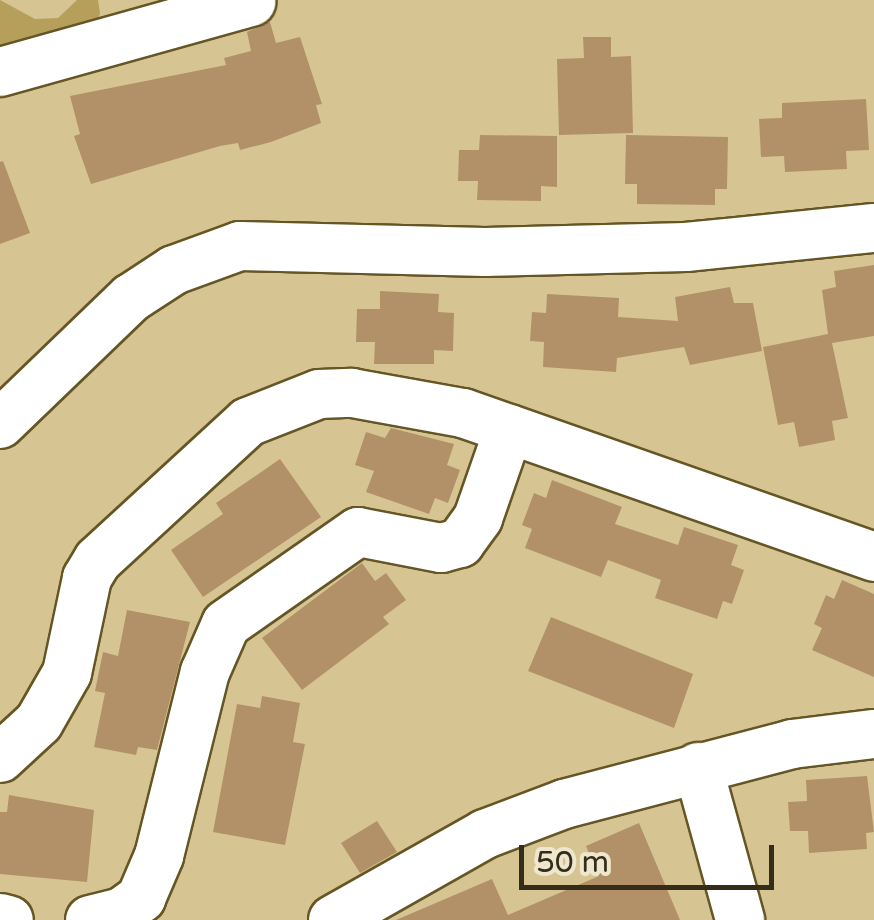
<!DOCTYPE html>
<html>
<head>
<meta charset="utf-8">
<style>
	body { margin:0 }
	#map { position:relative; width:874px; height:920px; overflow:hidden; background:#d6c592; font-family:"Varela Round",sans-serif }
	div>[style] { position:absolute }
	.green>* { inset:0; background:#b59f5b }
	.building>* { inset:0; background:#b39168 }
	.roads { filter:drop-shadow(2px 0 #655625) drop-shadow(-2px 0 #655625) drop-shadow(0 2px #655625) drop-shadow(0 -2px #655625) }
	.minor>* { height:48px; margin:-24px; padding:0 24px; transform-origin:24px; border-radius:24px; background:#fff }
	span { translate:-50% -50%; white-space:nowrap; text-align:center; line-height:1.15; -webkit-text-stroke:8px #eee6cd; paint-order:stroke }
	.scale { position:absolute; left:519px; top:845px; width:255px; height:45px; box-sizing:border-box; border:5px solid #342d19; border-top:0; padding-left:12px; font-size:30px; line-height:35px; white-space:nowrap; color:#342d19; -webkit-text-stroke:8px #eee6cd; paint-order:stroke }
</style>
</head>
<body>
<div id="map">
	<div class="green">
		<div style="clip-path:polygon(0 0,35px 19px,58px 18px,77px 0,98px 0,100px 13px,95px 30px,7px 48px,0 46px)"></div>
	</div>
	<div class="building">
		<div style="clip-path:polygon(270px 22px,276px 43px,300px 37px,322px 104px,316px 105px,321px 123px,271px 142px,240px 150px,238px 143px,220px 146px,91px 184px,74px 136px,80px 134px,70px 96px,226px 65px,224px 58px,251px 51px,247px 32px)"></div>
		<div style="clip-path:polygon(583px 37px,611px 37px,611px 57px,631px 56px,633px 133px,559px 135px,557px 59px,584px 58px)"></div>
		<div style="clip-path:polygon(866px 99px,869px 150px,846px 151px,847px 169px,785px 172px,784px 156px,761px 157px,759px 119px,782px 118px,782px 103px)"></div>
		<div style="clip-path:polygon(480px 135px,557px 136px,557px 187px,541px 186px,541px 201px,477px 200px,478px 181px,458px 181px,459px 150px,479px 150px)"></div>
		<div style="clip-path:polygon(626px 135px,728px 137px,727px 189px,715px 189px,715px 205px,637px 204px,637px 184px,625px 184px)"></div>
		<div style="clip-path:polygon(3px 161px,30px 233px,0 244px,0 162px)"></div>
		<div style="clip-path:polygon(874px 265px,874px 336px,832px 343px,848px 418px,832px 421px,835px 440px,799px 447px,794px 422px,778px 425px,763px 347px,828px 334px,822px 290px,836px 287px,834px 271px)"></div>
		<div style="clip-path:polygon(730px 287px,734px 303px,753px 303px,762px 351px,690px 365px,684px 347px,617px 358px,616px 372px,543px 367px,544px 342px,530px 341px,532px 312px,546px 313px,547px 294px,619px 298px,618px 317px,678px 321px,675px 297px)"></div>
		<div style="clip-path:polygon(380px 291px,439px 294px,438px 312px,454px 313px,453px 351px,434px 350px,434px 364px,374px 364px,375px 342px,356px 342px,357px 309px,380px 309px)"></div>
		<div style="clip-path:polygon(391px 428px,454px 444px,447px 465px,460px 470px,448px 503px,435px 498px,429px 514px,366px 492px,374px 471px,355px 465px,366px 432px,385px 438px)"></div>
		<div style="clip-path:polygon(280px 459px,321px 517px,203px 597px,171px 550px,223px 514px,216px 503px)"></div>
		<div style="clip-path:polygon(552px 480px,622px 507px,615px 524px,678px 545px,684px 527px,738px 545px,731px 565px,744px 570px,732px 604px,723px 601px,717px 619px,655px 598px,661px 580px,608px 560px,601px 577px,525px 548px,532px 529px,522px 525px,534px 493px,546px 498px)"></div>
		<div style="clip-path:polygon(362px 563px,375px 581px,386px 573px,406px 600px,383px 617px,389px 624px,302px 690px,262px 638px)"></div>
		<div style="clip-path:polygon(842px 580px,874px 594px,874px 677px,812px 650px,822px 628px,814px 624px,826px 595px,834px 599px)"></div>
		<div style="clip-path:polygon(127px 610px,190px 622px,157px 750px,138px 747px,136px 755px,94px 747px,105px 693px,95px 691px,103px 652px,118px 656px)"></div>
		<div style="clip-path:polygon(551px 617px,693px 674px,674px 728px,528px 671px)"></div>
		<div style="clip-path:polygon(262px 696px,300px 703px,293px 742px,305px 744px,285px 845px,213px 832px,237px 704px,260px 708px)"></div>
		<div style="clip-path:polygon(867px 776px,874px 832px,866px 833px,867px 849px,809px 853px,808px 831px,790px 831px,788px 802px,807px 801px,806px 780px)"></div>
		<div style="clip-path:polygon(9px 795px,94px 810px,87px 882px,0 874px,0 812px,7px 812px)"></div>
		<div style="clip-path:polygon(377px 821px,397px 852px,360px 873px,341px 843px)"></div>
		<div style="clip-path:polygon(639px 823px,680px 920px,396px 920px,492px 879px,508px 915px,599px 876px,586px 846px)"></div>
	</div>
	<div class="roads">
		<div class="minor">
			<div style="left:0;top:72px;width:261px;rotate:-15.6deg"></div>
			<div style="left:0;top:424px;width:182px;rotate:-43.9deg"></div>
			<div style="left:131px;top:298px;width:51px;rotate:-33.1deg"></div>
			<div style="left:174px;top:270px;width:70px;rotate:-20deg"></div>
			<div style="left:240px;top:246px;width:245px;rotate:1.4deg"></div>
			<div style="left:485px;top:252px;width:201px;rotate:-1.4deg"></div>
			<div style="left:686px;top:247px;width:189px;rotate:-5.8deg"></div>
			<div style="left:0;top:758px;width:53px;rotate:-42.7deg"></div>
			<div style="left:39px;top:722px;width:56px;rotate:-60.3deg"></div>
			<div style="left:67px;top:673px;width:97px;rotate:-78.1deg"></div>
			<div style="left:87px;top:578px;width:21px;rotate:-59deg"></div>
			<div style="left:98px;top:560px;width:204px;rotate:-42.6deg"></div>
			<div style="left:248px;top:422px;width:76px;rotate:-21.5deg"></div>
			<div style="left:319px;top:394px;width:33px;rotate:-2deg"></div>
			<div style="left:352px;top:393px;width:113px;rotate:10.2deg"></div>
			<div style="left:463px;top:413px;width:49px;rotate:19.2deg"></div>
			<div style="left:698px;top:767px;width:159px;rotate:74.6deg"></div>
			<div style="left:0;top:918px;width:9px;rotate:13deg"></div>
			<div style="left:90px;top:920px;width:33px;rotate:-14deg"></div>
			<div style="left:122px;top:912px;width:24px;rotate:-36deg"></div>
			<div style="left:141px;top:898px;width:46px;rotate:-66.8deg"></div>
			<div style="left:159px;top:856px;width:190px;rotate:-76deg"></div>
			<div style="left:205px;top:672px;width:52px;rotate:-66.4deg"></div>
			<div style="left:226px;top:624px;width:161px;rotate:-34.9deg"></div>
			<div style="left:358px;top:532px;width:85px;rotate:10.9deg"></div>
			<div style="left:441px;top:548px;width:20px;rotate:-15deg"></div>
			<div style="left:460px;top:543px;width:31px;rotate:-54deg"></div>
			<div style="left:478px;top:518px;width:94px;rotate:-70.8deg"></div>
			<div style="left:509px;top:429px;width:387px;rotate:19.3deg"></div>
			<div style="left:333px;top:920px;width:175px;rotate:-29.5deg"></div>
			<div style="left:485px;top:834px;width:85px;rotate:-20.8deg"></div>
			<div style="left:564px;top:804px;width:236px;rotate:-14.7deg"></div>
			<div style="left:792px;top:744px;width:83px;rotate:-7deg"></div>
		</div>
	</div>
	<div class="scale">50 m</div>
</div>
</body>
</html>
